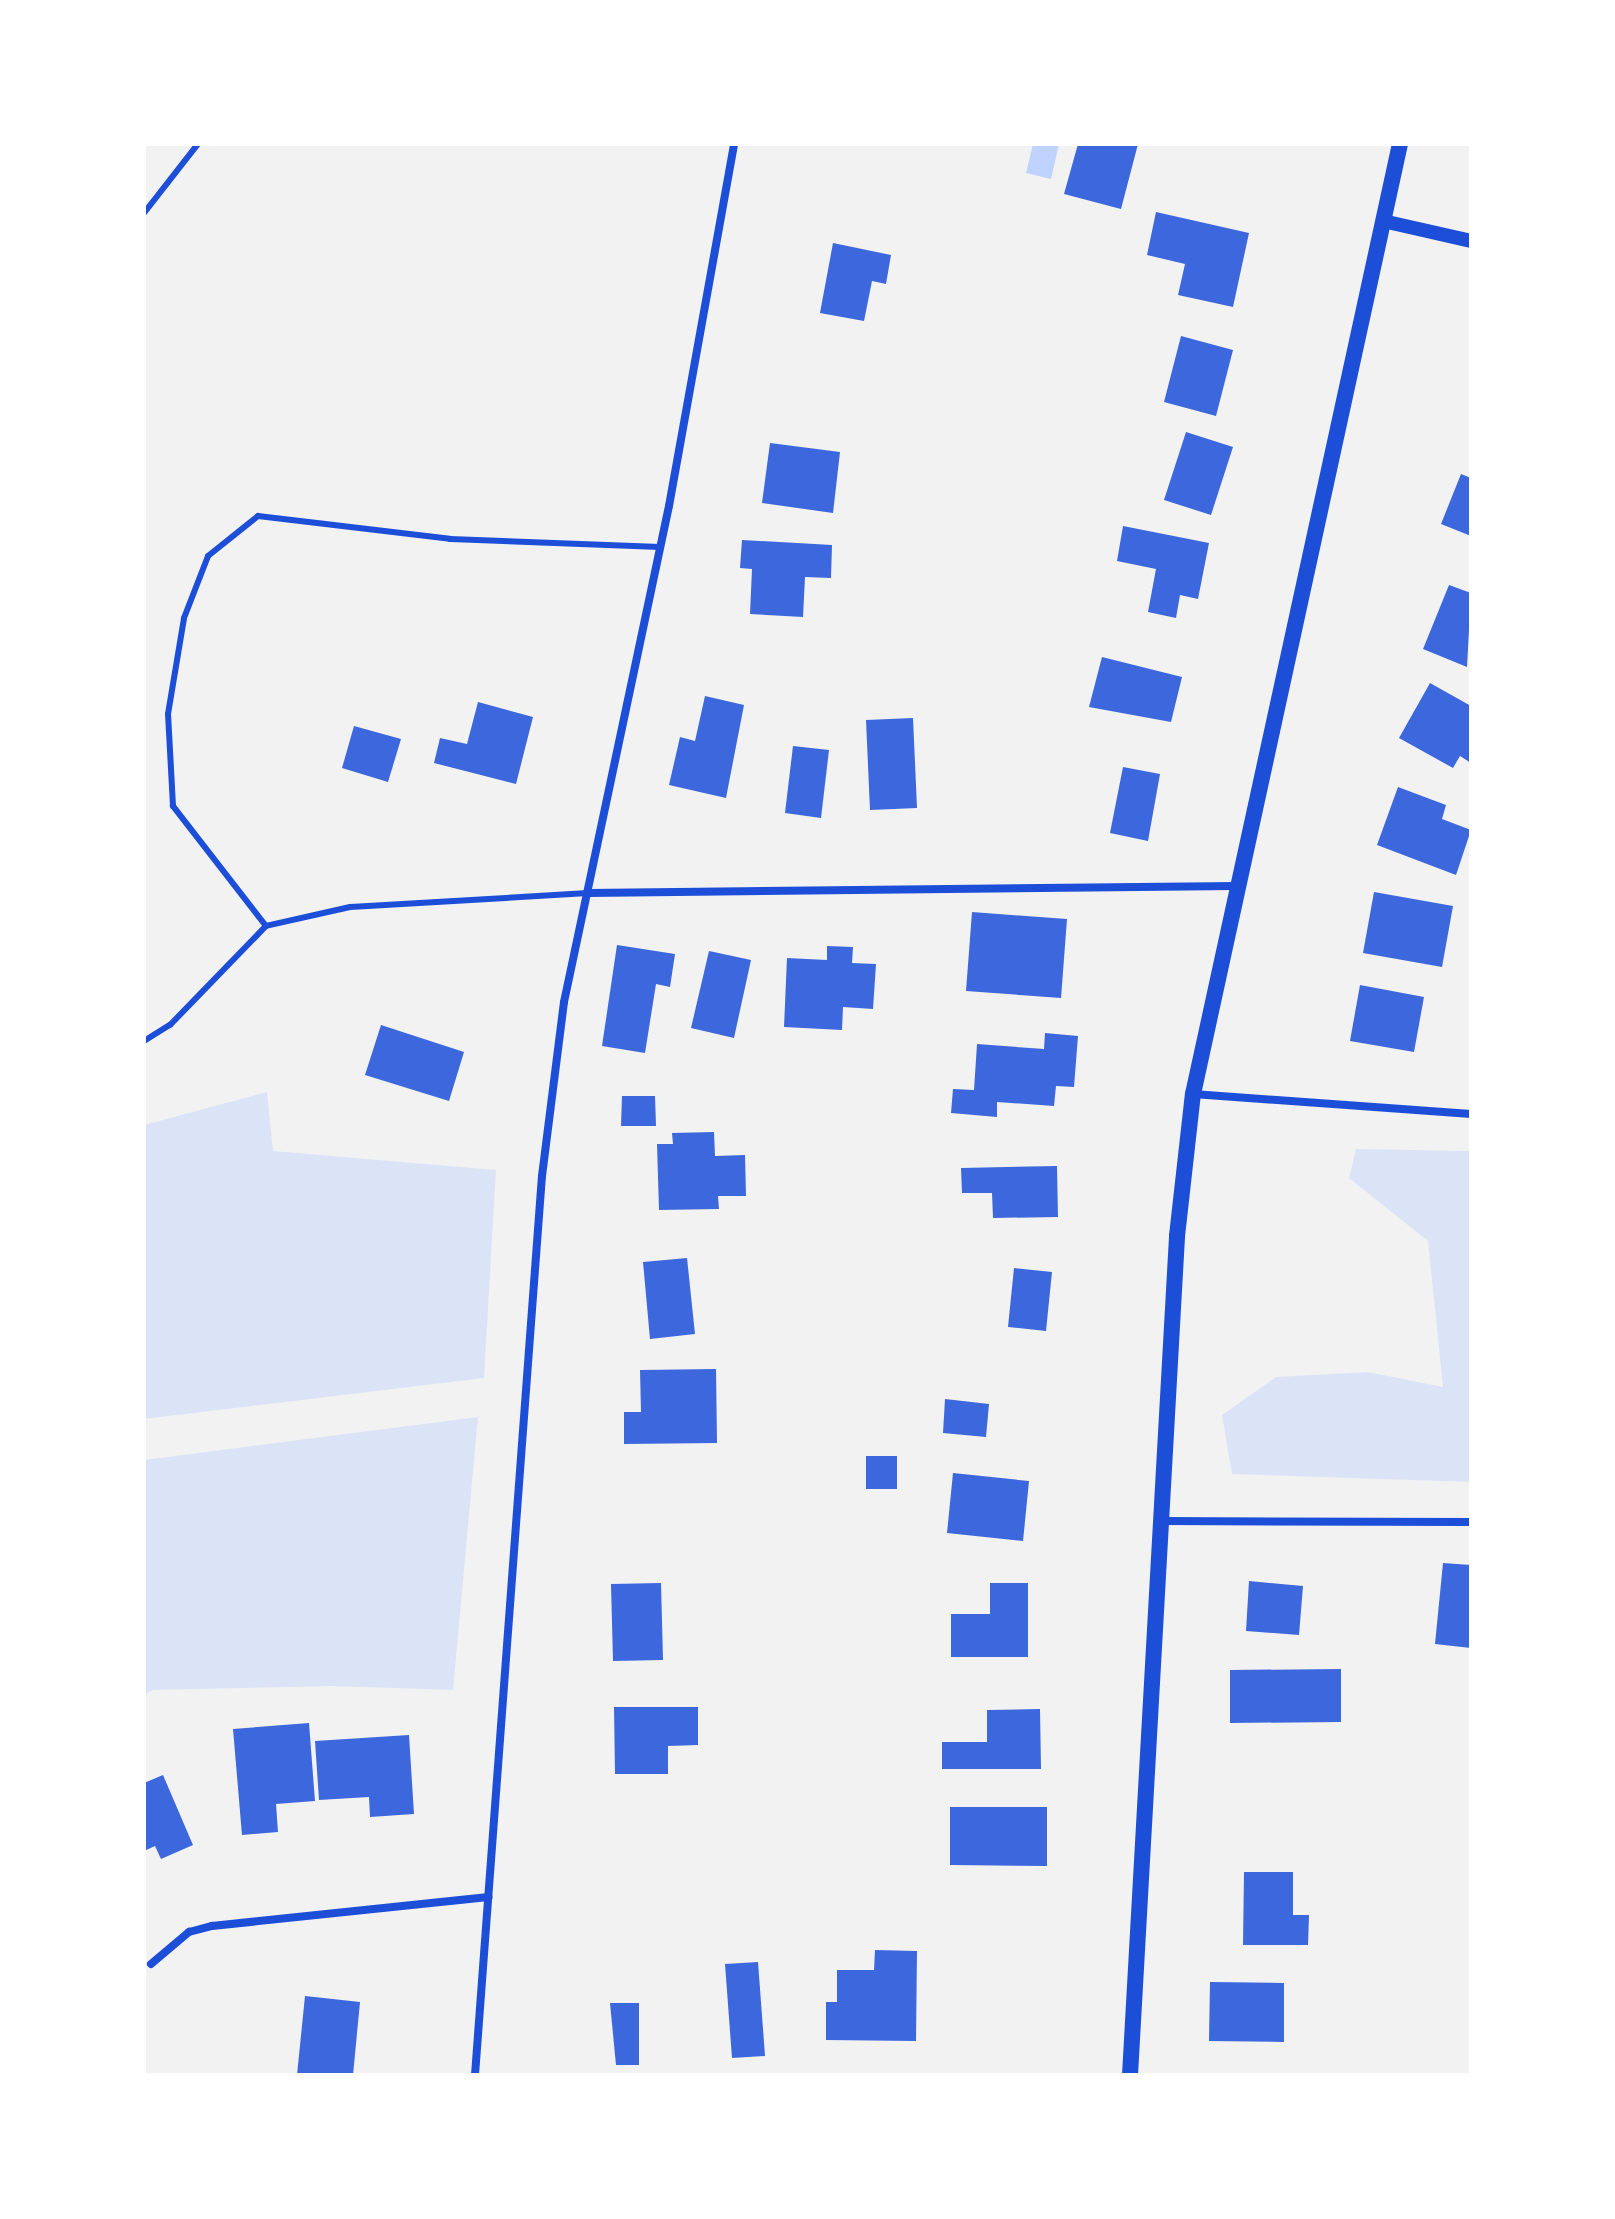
<!DOCTYPE html>
<html>
<head>
<meta charset="utf-8">
<style>
	body { margin:0 }
	#map { position:relative; width:1615px; height:2219px; overflow:hidden; background:#f2f2f2; font-family:Montserrat,sans-serif }
	div>[style] { position:absolute }
	.green>* { inset:0; background:#dbe4f7 }
	.water>* { inset:0; background:#bfd3fe }
	.building>* { inset:0; background:#3d67dc }
	.service>* { height:6px; margin:-3px; padding:0 3px; transform-origin:3px; border-radius:3px; background:#1d4ed8 }
	.minor>* { height:8px; margin:-4px; padding:0 4px; transform-origin:4px; border-radius:4px; background:#1d4ed8 }
	.tertiary>* { height:14px; margin:-7px; padding:0 7px; transform-origin:7px; border-radius:7px; background:#1d4ed8 }
	.secondary>* { height:16px; margin:-8px; padding:0 8px; transform-origin:8px; border-radius:8px; background:#1d4ed8 }
	span { translate:-50% -50%; white-space:nowrap; text-align:center; line-height:1.15; -webkit-text-stroke:8px #fff; paint-order:stroke }
	.frame { position:absolute; inset:0; border:146px solid #fff; pointer-events:none }
</style>
</head>
<body>
<div id="map">
	<div class="green">
		<div style="clip-path:polygon(267px 1092px,273px 1151px,496px 1170px,484px 1378px,144px 1419px,144px 1125px)"></div>
		<div style="clip-path:polygon(1356px 1149px,1471px 1151px,1471px 1482px,1232px 1474px,1222px 1415px,1276px 1377px,1368px 1372px,1443px 1387px,1428px 1241px,1349px 1178px)"></div>
		<div style="clip-path:polygon(478px 1417px,453px 1690px,332px 1686px,153px 1690px,144px 1695px,144px 1460px)"></div>
	</div>
	<div class="water">
		<div style="clip-path:polygon(1033px 144px,1059px 144px,1051px 179px,1026px 173px)"></div>
	</div>
	<div class="building">
		<div style="clip-path:polygon(1078px 144px,1138px 144px,1121px 209px,1064px 194px)"></div>
		<div style="clip-path:polygon(1156px 212px,1249px 233px,1233px 307px,1178px 295px,1185px 264px,1147px 255px)"></div>
		<div style="clip-path:polygon(833px 243px,891px 255px,886px 284px,872px 281px,864px 321px,820px 313px)"></div>
		<div style="clip-path:polygon(1181px 336px,1233px 350px,1216px 416px,1164px 402px)"></div>
		<div style="clip-path:polygon(1186px 432px,1233px 447px,1211px 515px,1164px 500px)"></div>
		<div style="clip-path:polygon(770px 443px,840px 452px,833px 513px,762px 503px)"></div>
		<div style="clip-path:polygon(1461px 474px,1471px 478px,1471px 536px,1441px 524px)"></div>
		<div style="clip-path:polygon(1123px 526px,1209px 543px,1198px 599px,1180px 595px,1176px 618px,1148px 612px,1156px 569px,1117px 561px)"></div>
		<div style="clip-path:polygon(742px 540px,832px 545px,831px 578px,805px 577px,803px 617px,750px 614px,752px 569px,740px 568px)"></div>
		<div style="clip-path:polygon(1449px 585px,1471px 593px,1467px 667px,1423px 649px)"></div>
		<div style="clip-path:polygon(1102px 657px,1182px 677px,1171px 722px,1089px 707px)"></div>
		<div style="clip-path:polygon(1430px 683px,1471px 706px,1471px 763px,1460px 756px,1453px 768px,1399px 738px)"></div>
		<div style="clip-path:polygon(705px 696px,744px 705px,726px 798px,669px 785px,680px 737px,695px 741px)"></div>
		<div style="clip-path:polygon(478px 702px,533px 717px,516px 784px,434px 763px,440px 738px,467px 744px)"></div>
		<div style="clip-path:polygon(913px 718px,917px 808px,870px 810px,866px 720px)"></div>
		<div style="clip-path:polygon(354px 726px,401px 739px,388px 782px,342px 768px)"></div>
		<div style="clip-path:polygon(793px 746px,829px 750px,821px 818px,785px 813px)"></div>
		<div style="clip-path:polygon(1123px 767px,1160px 774px,1148px 841px,1110px 833px)"></div>
		<div style="clip-path:polygon(1398px 787px,1446px 805px,1442px 819px,1471px 830px,1456px 875px,1377px 845px)"></div>
		<div style="clip-path:polygon(1374px 892px,1453px 906px,1442px 967px,1363px 953px)"></div>
		<div style="clip-path:polygon(972px 912px,1067px 919px,1061px 998px,966px 991px)"></div>
		<div style="clip-path:polygon(617px 945px,675px 954px,670px 987px,656px 984px,645px 1053px,602px 1046px)"></div>
		<div style="clip-path:polygon(827px 946px,853px 947px,852px 963px,876px 964px,873px 1009px,843px 1007px,842px 1030px,784px 1027px,787px 958px,827px 960px)"></div>
		<div style="clip-path:polygon(709px 951px,751px 960px,734px 1038px,691px 1028px)"></div>
		<div style="clip-path:polygon(1360px 985px,1424px 997px,1414px 1052px,1350px 1041px)"></div>
		<div style="clip-path:polygon(381px 1025px,464px 1052px,449px 1101px,365px 1075px)"></div>
		<div style="clip-path:polygon(1045px 1033px,1078px 1036px,1074px 1087px,1056px 1086px,1054px 1106px,997px 1102px,997px 1117px,951px 1113px,953px 1089px,974px 1090px,977px 1044px,1044px 1049px)"></div>
		<div style="clip-path:polygon(622px 1096px,655px 1096px,656px 1126px,621px 1126px)"></div>
		<div style="clip-path:polygon(714px 1132px,715px 1156px,745px 1155px,746px 1196px,718px 1196px,719px 1209px,659px 1210px,657px 1144px,673px 1144px,672px 1133px)"></div>
		<div style="clip-path:polygon(1057px 1166px,1058px 1217px,993px 1218px,992px 1193px,962px 1193px,961px 1168px)"></div>
		<div style="clip-path:polygon(687px 1258px,695px 1334px,650px 1339px,643px 1262px)"></div>
		<div style="clip-path:polygon(1014px 1268px,1052px 1272px,1046px 1331px,1008px 1327px)"></div>
		<div style="clip-path:polygon(716px 1369px,717px 1443px,624px 1444px,624px 1412px,641px 1412px,640px 1370px)"></div>
		<div style="clip-path:polygon(945px 1399px,989px 1404px,986px 1437px,943px 1433px)"></div>
		<div style="clip-path:polygon(866px 1456px,897px 1456px,897px 1489px,866px 1489px)"></div>
		<div style="clip-path:polygon(953px 1473px,1029px 1481px,1023px 1541px,947px 1533px)"></div>
		<div style="clip-path:polygon(1443px 1563px,1471px 1565px,1471px 1648px,1435px 1644px)"></div>
		<div style="clip-path:polygon(1249px 1581px,1303px 1586px,1299px 1635px,1246px 1631px)"></div>
		<div style="clip-path:polygon(661px 1583px,663px 1660px,613px 1661px,611px 1584px)"></div>
		<div style="clip-path:polygon(990px 1583px,1028px 1583px,1028px 1657px,951px 1657px,951px 1614px,990px 1614px)"></div>
		<div style="clip-path:polygon(1341px 1669px,1341px 1722px,1230px 1723px,1230px 1670px)"></div>
		<div style="clip-path:polygon(614px 1707px,698px 1707px,698px 1745px,668px 1746px,668px 1774px,615px 1774px)"></div>
		<div style="clip-path:polygon(1040px 1709px,1041px 1769px,942px 1769px,942px 1742px,987px 1742px,987px 1710px)"></div>
		<div style="clip-path:polygon(309px 1723px,315px 1801px,276px 1804px,278px 1832px,242px 1835px,233px 1729px)"></div>
		<div style="clip-path:polygon(409px 1735px,414px 1814px,370px 1817px,369px 1797px,319px 1800px,315px 1741px)"></div>
		<div style="clip-path:polygon(163px 1775px,193px 1845px,161px 1859px,155px 1846px,144px 1851px,144px 1783px)"></div>
		<div style="clip-path:polygon(950px 1807px,1047px 1807px,1047px 1866px,950px 1865px)"></div>
		<div style="clip-path:polygon(1244px 1872px,1293px 1872px,1293px 1915px,1309px 1915px,1308px 1945px,1243px 1945px)"></div>
		<div style="clip-path:polygon(875px 1950px,917px 1951px,916px 2041px,826px 2040px,826px 2002px,837px 2002px,837px 1970px,874px 1970px)"></div>
		<div style="clip-path:polygon(758px 1962px,765px 2056px,732px 2058px,725px 1964px)"></div>
		<div style="clip-path:polygon(1210px 1982px,1284px 1983px,1284px 2042px,1209px 2041px)"></div>
		<div style="clip-path:polygon(305px 1996px,360px 2002px,353px 2075px,297px 2075px)"></div>
		<div style="clip-path:polygon(610px 2003px,639px 2003px,639px 2065px,616px 2065px)"></div>
	</div>
	<div class="service">
		<div style="left:144px;top:213px;width:88px;rotate:-52deg"></div>
		<div style="left:588px;top:893px;width:238px;rotate:176.6deg"></div>
		<div style="left:350px;top:907px;width:86px;rotate:167.3deg"></div>
		<div style="left:266px;top:926px;width:152px;rotate:-127.8deg"></div>
		<div style="left:173px;top:806px;width:92px;rotate:-93.1deg"></div>
		<div style="left:168px;top:714px;width:97px;rotate:-80.5deg"></div>
		<div style="left:184px;top:618px;width:66px;rotate:-68.8deg"></div>
		<div style="left:208px;top:556px;width:64px;rotate:-38.7deg"></div>
		<div style="left:258px;top:516px;width:193px;rotate:6.8deg"></div>
		<div style="left:450px;top:539px;width:210px;rotate:2.2deg"></div>
		<div style="left:144px;top:1041px;width:31px;rotate:-32deg"></div>
		<div style="left:170px;top:1025px;width:138px;rotate:-45.9deg"></div>
	</div>
	<div class="minor">
		<div style="left:588px;top:893px;width:648px;rotate:-0.62deg"></div>
		<div style="left:1193px;top:1094px;width:279px;rotate:4.1deg"></div>
		<div style="left:1162px;top:1521px;width:309px;rotate:0.2deg"></div>
		<div style="left:151px;top:1964px;width:50px;rotate:-40.1deg"></div>
		<div style="left:189px;top:1932px;width:24px;rotate:-15deg"></div>
		<div style="left:212px;top:1926px;width:278px;rotate:-6deg"></div>
		<div style="left:475px;top:2075px;width:901px;rotate:-85.74deg"></div>
		<div style="left:542px;top:1176px;width:175px;rotate:-82.8deg"></div>
		<div style="left:564px;top:1002px;width:507px;rotate:-78.05deg"></div>
		<div style="left:669px;top:506px;width:368px;rotate:-79.8deg"></div>
	</div>
	<div class="tertiary">
		<div style="left:1383px;top:221px;width:90px;rotate:12.8deg"></div>
	</div>
	<div class="secondary">
		<div style="left:1130px;top:2075px;width:840px;rotate:-86.79deg"></div>
		<div style="left:1177px;top:1236px;width:143px;rotate:-83.6deg"></div>
		<div style="left:1193px;top:1094px;width:972px;rotate:-77.71deg"></div>
	</div>
	<div class="frame"></div>
</div>
</body>
</html>
